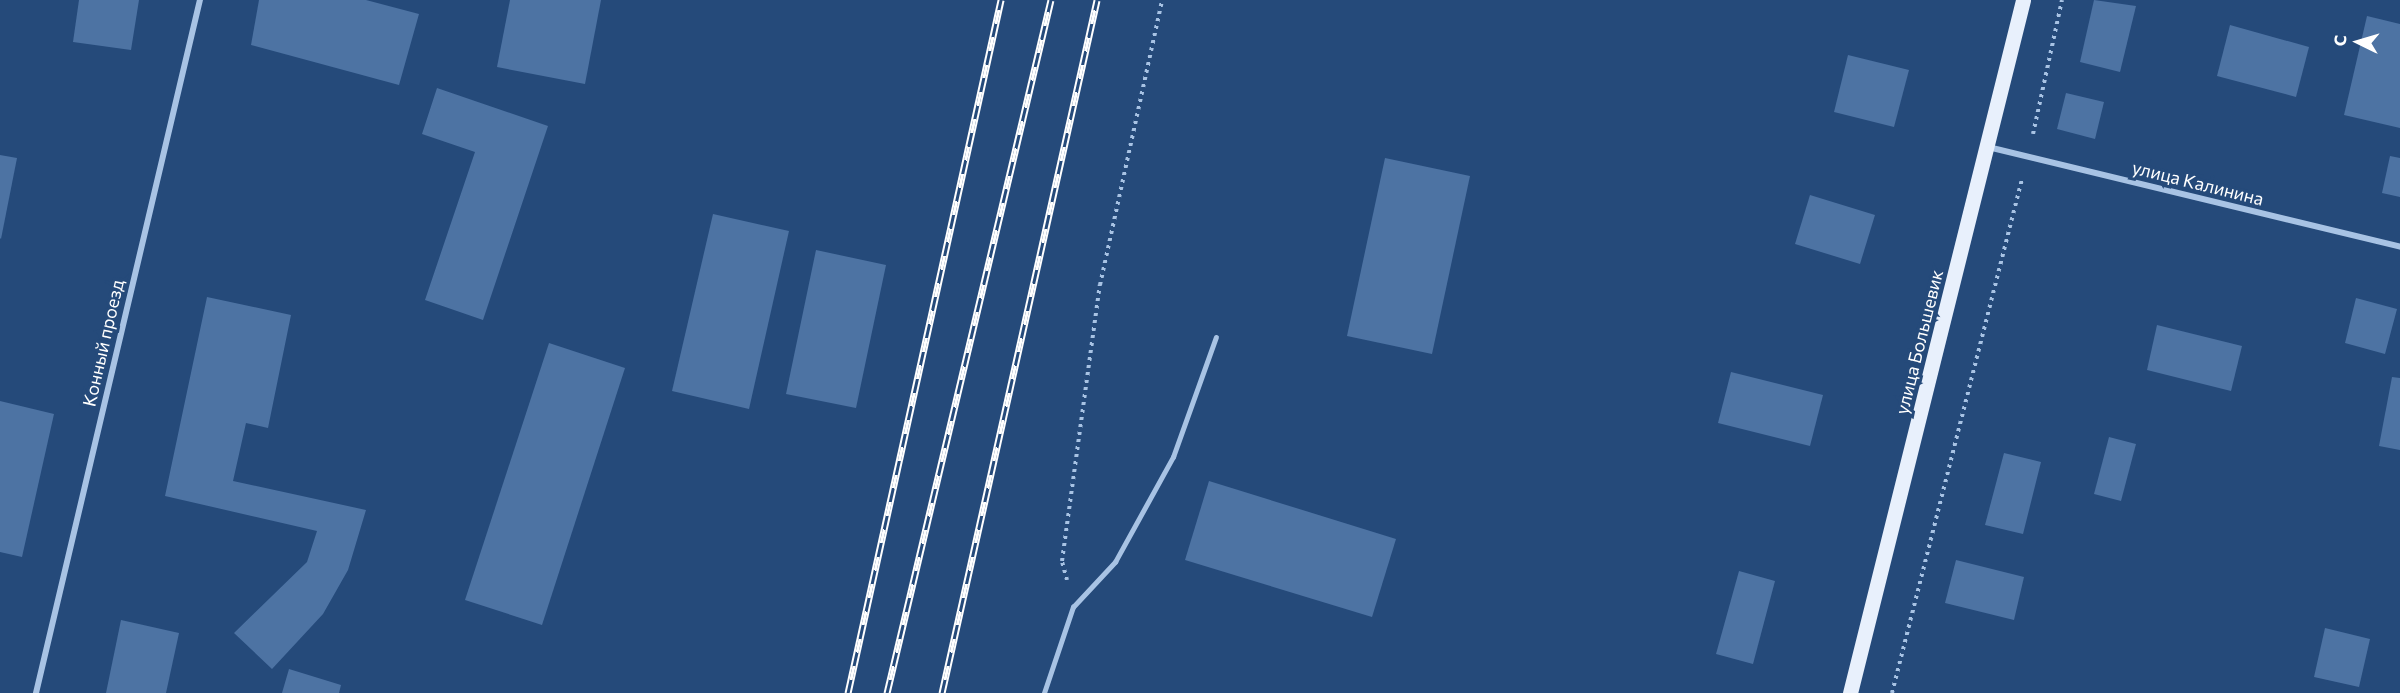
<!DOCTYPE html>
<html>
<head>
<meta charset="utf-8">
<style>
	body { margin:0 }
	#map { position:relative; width:2400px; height:693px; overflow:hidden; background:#254a7a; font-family:Commissioner,sans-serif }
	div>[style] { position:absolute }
	.building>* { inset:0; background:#4d73a3 }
	.path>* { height:4px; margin-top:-2px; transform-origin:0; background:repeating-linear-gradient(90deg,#a8c3e4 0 3px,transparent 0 7.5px) }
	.service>* { height:4.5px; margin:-2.25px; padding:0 2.25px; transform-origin:2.25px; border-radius:2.25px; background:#a8c3e4 }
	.minor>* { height:6px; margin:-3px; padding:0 3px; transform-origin:3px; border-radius:3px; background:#a8c3e4 }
	.primary>* { height:15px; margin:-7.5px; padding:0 7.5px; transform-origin:7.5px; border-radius:7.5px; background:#e8f0fc }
	.rail>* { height:7px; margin-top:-3.5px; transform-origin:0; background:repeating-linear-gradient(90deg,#254a7a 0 14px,#fff 0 28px); box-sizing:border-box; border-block:2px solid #fff }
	span { translate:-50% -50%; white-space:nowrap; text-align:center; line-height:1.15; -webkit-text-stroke:6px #254a7a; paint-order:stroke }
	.street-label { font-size:18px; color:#fff }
	.north { position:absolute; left:2328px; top:12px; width:60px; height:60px; -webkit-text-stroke:4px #254a7a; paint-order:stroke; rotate:275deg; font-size:16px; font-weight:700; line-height:24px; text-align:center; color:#fff }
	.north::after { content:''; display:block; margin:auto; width:21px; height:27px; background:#fff; clip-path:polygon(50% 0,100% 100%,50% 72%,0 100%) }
</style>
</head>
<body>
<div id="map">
	<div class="building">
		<div style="clip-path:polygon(79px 0,139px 0,131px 50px,73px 42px)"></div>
		<div style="clip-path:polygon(259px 0,366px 0,419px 14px,399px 85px,251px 45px)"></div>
		<div style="clip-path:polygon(510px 0,601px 0,585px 84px,497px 67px)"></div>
		<div style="clip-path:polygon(2094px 0,2136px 6px,2120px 72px,2080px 62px)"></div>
		<div style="clip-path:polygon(2367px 16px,2400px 24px,2400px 128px,2344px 115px)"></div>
		<div style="clip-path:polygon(2230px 25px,2309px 47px,2296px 97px,2217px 76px)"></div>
		<div style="clip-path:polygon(1848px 55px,1909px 70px,1894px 127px,1834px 112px)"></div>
		<div style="clip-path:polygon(437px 88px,548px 126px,483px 320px,425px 300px,475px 152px,422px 134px)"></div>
		<div style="clip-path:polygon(2066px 93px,2104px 102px,2095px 139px,2057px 129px)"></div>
		<div style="clip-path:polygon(0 155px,17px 158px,1px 239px,0 238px)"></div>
		<div style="clip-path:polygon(2390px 156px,2400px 158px,2400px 197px,2382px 193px)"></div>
		<div style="clip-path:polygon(1385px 158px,1470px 176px,1432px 354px,1347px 336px)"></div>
		<div style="clip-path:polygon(1810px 195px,1875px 215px,1860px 264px,1795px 244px)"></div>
		<div style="clip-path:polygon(713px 214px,789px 231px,749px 409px,672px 391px)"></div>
		<div style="clip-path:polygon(816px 250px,886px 265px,856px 408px,786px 394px)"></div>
		<div style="clip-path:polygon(207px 297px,291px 315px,268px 428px,246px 423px,233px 481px,366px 510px,348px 570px,323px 614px,272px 669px,234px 633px,307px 562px,317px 531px,165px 496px)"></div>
		<div style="clip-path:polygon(2356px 298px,2397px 309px,2385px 354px,2345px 343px)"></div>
		<div style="clip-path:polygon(2157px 325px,2242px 346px,2231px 391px,2147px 370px)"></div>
		<div style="clip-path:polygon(549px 343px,625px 368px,542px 625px,465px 600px)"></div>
		<div style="clip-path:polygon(1731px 372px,1823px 395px,1810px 446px,1718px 423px)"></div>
		<div style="clip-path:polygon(2392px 377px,2400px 378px,2400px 450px,2379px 446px)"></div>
		<div style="clip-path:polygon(0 401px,54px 414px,22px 557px,0 552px)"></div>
		<div style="clip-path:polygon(2109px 437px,2136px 444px,2121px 501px,2094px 494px)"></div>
		<div style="clip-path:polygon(2004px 453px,2041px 462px,2023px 534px,1985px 525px)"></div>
		<div style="clip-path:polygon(1209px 481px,1396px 539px,1372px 617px,1185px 560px)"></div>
		<div style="clip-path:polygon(1956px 560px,2024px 577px,2014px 620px,1945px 603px)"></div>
		<div style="clip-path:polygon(1739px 571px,1775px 581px,1753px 664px,1716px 654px)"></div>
		<div style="clip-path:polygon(121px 620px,179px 633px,166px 693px,106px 693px)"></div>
		<div style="clip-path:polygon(2325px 628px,2370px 639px,2359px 687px,2314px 677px)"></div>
		<div style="clip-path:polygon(289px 669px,341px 685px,339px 693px,282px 693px)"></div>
	</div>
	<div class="path">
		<div style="left:2033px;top:134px;width:137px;rotate:-77.8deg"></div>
		<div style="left:1067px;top:580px;width:20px;rotate:-105deg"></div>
		<div style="left:1062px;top:561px;width:279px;rotate:-82.2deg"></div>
		<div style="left:1100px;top:285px;width:292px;rotate:-77.7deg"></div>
		<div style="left:1892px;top:693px;width:530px;rotate:-75.81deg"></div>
	</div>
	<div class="service">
		<div style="left:1044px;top:693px;width:91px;rotate:-71.4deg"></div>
		<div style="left:1073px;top:607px;width:62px;rotate:-47deg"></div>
		<div style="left:1115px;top:562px;width:120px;rotate:-61.1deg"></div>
		<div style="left:1173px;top:457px;width:127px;rotate:-70.3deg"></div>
	</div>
	<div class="minor">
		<div style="left:1988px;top:147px;width:424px;rotate:13.6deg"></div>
		<div style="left:36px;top:693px;width:712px;rotate:-76.69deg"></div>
	</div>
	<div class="primary">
		<div style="left:1850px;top:693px;width:714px;rotate:-75.98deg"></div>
	</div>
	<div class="rail">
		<div style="left:848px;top:693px;width:710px;rotate:-77.55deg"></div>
		<div style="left:887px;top:693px;width:712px;rotate:-76.69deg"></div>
		<div style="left:942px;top:693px;width:710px;rotate:-77.39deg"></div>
	</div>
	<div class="street-label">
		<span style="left:2198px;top:183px;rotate:14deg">улица Калинина</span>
		<span style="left:1919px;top:342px;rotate:-76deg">улица Большевик</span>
		<span style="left:103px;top:343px;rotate:-77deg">Конный проезд</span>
	</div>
	<div class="north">С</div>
</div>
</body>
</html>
